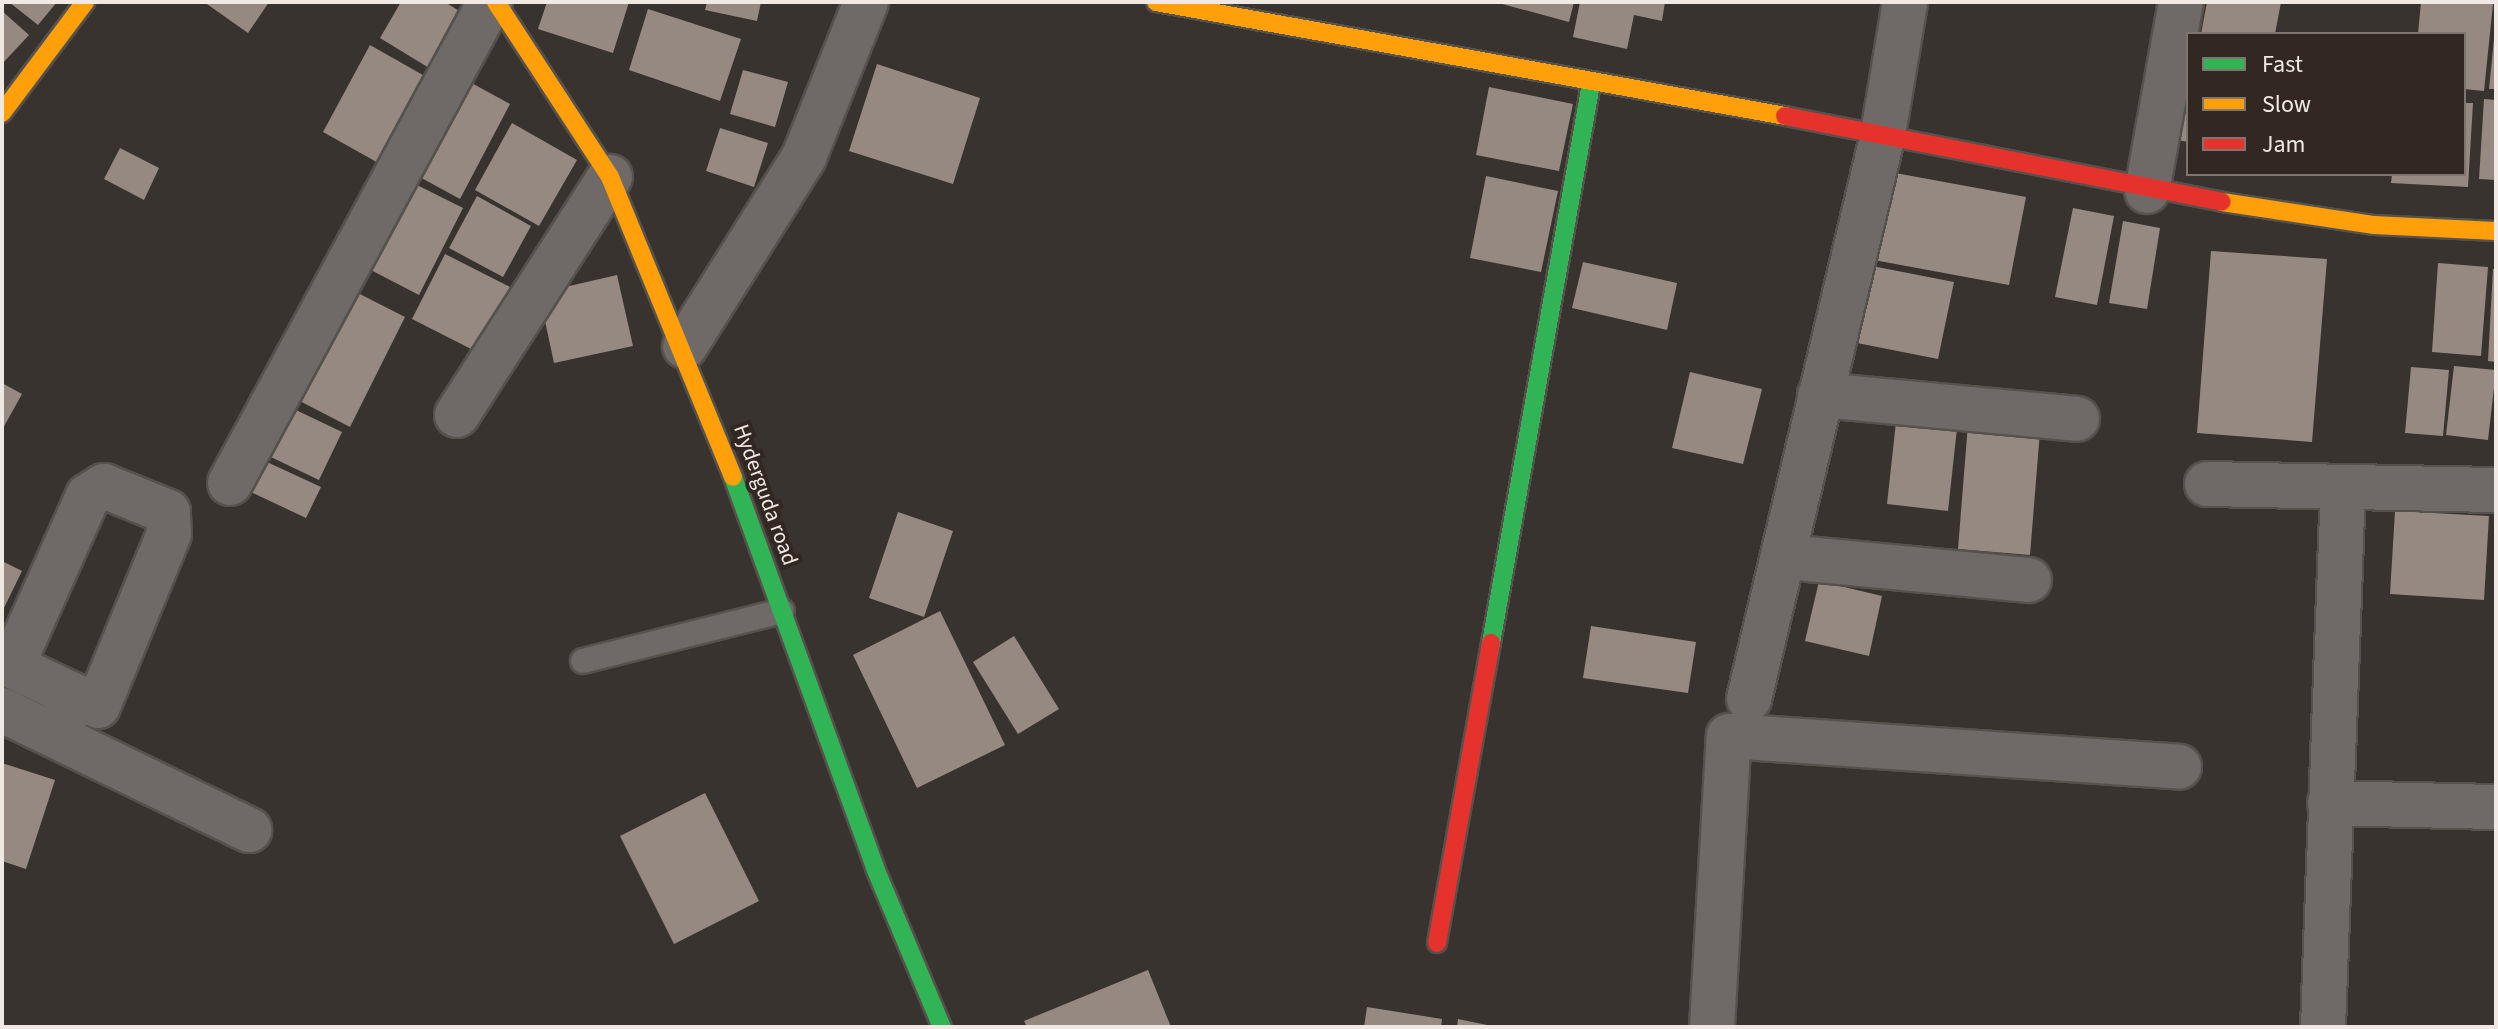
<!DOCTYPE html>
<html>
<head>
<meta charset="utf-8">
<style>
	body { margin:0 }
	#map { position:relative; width:2498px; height:1029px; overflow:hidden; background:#39332f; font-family:"Source Sans 3",sans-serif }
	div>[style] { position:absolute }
	.building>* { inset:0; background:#968981 }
	.roads { filter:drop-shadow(2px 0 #55514c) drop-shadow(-2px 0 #55514c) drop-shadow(0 2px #55514c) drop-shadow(0 -2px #55514c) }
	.lane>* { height:24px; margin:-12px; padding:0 12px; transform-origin:12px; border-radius:12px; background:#6f6a68 }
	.street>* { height:44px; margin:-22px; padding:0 22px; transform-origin:22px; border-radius:22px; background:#6f6a68 }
	.fast>* { height:18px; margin:-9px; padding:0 9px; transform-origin:9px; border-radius:9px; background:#30b455 }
	.slow>* { height:18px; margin:-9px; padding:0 9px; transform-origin:9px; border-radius:9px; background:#ff9f0a }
	.jam>* { height:18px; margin:-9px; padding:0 9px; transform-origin:9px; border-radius:9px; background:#e5322d }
	span { translate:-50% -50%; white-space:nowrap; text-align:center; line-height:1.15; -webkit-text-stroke:8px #322821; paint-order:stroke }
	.street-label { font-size:22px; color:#efe8e3 }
	.frame { position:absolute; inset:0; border:4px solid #efe8e3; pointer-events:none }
	.legend { position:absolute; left:2186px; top:32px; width:280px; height:144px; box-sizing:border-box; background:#322821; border:2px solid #7e756f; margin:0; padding:10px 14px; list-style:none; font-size:24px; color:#efe8e3 }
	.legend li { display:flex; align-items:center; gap:16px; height:40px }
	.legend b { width:40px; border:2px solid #7e756f }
</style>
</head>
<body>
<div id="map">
	<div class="building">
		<div style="clip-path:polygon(9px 2px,57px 2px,38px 25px)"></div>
		<div style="clip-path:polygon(204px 2px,269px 2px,248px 33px)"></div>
		<div style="clip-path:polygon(401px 2px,445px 2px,467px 16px,434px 71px,380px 38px)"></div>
		<div style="clip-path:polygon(547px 2px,629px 2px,613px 53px,538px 29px)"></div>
		<div style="clip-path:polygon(707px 2px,761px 2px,757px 21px,705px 10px)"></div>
		<div style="clip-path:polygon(1495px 2px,1574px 2px,1569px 22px)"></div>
		<div style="clip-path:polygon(1580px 2px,1665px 2px,1662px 21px,1634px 15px,1627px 49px,1573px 37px)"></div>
		<div style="clip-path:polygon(2207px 2px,2281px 2px,2275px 34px,2201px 34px)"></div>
		<div style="clip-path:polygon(2421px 2px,2493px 4px,2484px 91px,2464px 89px,2464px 34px,2418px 34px)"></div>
		<div style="clip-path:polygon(648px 9px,741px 39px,720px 101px,629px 70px)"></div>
		<div style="clip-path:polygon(2px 11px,29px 35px,2px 64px)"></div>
		<div style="clip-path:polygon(2494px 39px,2496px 39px,2496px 89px,2489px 89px)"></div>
		<div style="clip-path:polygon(370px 45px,437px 83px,389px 169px,323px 132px)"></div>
		<div style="clip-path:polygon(2188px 45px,2188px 142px,2168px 138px)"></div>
		<div style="clip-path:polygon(877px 64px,980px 98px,953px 184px,849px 151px)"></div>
		<div style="clip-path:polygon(743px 70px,788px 82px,775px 127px,730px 114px)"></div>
		<div style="clip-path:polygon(466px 80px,510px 104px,460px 199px,416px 175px)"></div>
		<div style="clip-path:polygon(1489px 87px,1573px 104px,1559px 171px,1476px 155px)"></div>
		<div style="clip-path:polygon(2484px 99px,2496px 100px,2496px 180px,2479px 179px)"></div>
		<div style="clip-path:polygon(2464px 103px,2473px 103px,2468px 187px,2391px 183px,2392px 174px,2464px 174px)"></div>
		<div style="clip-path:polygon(512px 123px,577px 160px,539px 226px,475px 190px)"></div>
		<div style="clip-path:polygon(720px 128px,768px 143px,754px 187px,706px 171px)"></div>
		<div style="clip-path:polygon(120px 148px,159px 168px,144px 200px,104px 179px)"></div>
		<div style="clip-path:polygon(1879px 170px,2026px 197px,2009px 285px,1863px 258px)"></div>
		<div style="clip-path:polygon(1486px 176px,1558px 191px,1541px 272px,1470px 258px)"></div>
		<div style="clip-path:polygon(409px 181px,463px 208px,419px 295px,365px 267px)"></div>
		<div style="clip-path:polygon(477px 196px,531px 226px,503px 277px,449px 248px)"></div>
		<div style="clip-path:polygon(2073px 208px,2114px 216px,2097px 305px,2055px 297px)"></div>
		<div style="clip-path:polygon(2123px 221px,2160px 228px,2147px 309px,2109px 303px)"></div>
		<div style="clip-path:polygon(2211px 251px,2327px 259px,2312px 442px,2197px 433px)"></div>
		<div style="clip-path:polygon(445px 254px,510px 287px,477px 352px,412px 319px)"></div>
		<div style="clip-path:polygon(1583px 262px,1677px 283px,1667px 330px,1572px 308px)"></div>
		<div style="clip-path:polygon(2438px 263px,2488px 267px,2481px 356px,2432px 352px)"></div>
		<div style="clip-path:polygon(1872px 266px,1954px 282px,1938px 359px,1857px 343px)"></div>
		<div style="clip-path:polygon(2493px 269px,2496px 269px,2496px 362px,2488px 361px)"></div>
		<div style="clip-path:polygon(617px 275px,633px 346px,554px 363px,539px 293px)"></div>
		<div style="clip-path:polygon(348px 288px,405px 317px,350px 427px,292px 397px)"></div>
		<div style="clip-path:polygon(2454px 366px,2496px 370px,2488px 440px,2446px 435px)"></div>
		<div style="clip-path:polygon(2411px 367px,2449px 370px,2443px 436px,2405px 433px)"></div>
		<div style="clip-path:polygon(1690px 372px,1762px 389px,1743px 464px,1672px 448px)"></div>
		<div style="clip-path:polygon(2px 383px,22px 394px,2px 430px)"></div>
		<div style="clip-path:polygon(277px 401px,342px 432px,319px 480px,254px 449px)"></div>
		<div style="clip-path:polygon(1897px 413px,1958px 419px,1948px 511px,1887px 504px)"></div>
		<div style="clip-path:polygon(1968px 424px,2040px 431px,2030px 555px,1958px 549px)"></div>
		<div style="clip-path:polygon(252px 455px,321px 487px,306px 518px,238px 486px)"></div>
		<div style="clip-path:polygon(2395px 511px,2489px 516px,2484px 600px,2390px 594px)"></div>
		<div style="clip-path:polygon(898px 512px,953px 531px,924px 617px,869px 598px)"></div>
		<div style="clip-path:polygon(2px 561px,22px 571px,2px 612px)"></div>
		<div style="clip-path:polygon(1819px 581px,1882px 596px,1869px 656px,1805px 641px)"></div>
		<div style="clip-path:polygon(940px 611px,1005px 745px,917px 788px,853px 655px)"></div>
		<div style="clip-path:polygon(1591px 626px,1696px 642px,1688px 693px,1583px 678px)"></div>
		<div style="clip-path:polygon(1014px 636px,1059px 709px,1018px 734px,973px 662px)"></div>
		<div style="clip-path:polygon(2px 763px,55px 780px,26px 869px,2px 861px)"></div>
		<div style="clip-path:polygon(705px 793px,759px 901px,674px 944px,620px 836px)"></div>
		<div style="clip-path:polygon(1148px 970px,1171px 1027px,1027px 1027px,1024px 1021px)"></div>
		<div style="clip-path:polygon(1367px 1007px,1442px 1019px,1441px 1027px,1364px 1027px)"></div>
		<div style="clip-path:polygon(1458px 1019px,1492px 1026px,1492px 1027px,1457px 1027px)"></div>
	</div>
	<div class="roads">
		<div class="lane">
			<div style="left:583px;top:661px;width:205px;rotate:-14.1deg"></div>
		</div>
		<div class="street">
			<div style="left:2147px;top:191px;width:192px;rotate:-79.8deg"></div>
			<div style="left:685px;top:346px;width:223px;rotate:-57.8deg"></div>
			<div style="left:804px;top:157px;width:167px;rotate:-68.2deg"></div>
			<div style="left:1820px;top:395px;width:258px;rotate:5.3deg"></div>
			<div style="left:457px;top:415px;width:283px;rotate:-57.3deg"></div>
			<div style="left:230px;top:483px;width:547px;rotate:-61.61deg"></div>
			<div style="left:2207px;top:484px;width:289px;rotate:1.2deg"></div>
			<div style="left:1786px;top:557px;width:244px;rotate:5.4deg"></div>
			<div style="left:1749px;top:699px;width:581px;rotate:-76.66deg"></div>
			<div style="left:1883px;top:134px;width:134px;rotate:-80.5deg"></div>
			<div style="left:2px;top:710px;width:275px;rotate:25.9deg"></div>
			<div style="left:56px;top:736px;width:44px;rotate:-64.6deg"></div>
			<div style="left:75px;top:696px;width:25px;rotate:23deg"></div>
			<div style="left:98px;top:706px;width:186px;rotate:-67.6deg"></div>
			<div style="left:169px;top:534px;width:22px;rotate:-93deg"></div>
			<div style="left:168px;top:512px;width:69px;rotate:-157.9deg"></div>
			<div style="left:104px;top:486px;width:19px;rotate:148deg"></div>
			<div style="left:88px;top:496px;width:186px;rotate:114.1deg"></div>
			<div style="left:12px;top:666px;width:70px;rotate:25.5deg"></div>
			<div style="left:2330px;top:803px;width:166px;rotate:1.4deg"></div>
			<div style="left:1712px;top:1027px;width:291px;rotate:-86.7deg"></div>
			<div style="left:1729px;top:736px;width:451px;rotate:3.9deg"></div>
			<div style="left:2323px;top:1027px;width:540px;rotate:-87.88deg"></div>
		</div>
		<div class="fast">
			<div style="left:733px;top:477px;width:416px;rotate:70deg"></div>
			<div style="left:875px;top:868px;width:173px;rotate:67.2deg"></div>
			<div style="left:1491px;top:643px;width:568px;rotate:-79.86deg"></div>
		</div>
		<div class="slow">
			<div style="left:496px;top:2px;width:209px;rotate:56.9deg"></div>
			<div style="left:610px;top:177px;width:324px;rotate:67.7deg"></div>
			<div style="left:1156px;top:2px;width:639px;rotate:10.27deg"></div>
			<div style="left:2px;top:113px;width:139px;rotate:-53.2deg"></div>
			<div style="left:2222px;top:202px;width:154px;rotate:8.6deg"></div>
			<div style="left:2374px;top:225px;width:122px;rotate:2.8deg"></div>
		</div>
		<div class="jam">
			<div style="left:1785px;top:116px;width:445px;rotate:11.1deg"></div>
			<div style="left:1437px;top:943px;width:305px;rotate:-79.8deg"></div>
		</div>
	</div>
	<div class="street-label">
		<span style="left:765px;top:495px;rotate:70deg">Hyderguda road</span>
	</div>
	<div class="frame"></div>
	<ul class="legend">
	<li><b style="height:10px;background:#30b455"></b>Fast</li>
	<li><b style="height:10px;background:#ff9f0a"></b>Slow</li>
	<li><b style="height:10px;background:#e5322d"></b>Jam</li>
	</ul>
</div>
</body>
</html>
